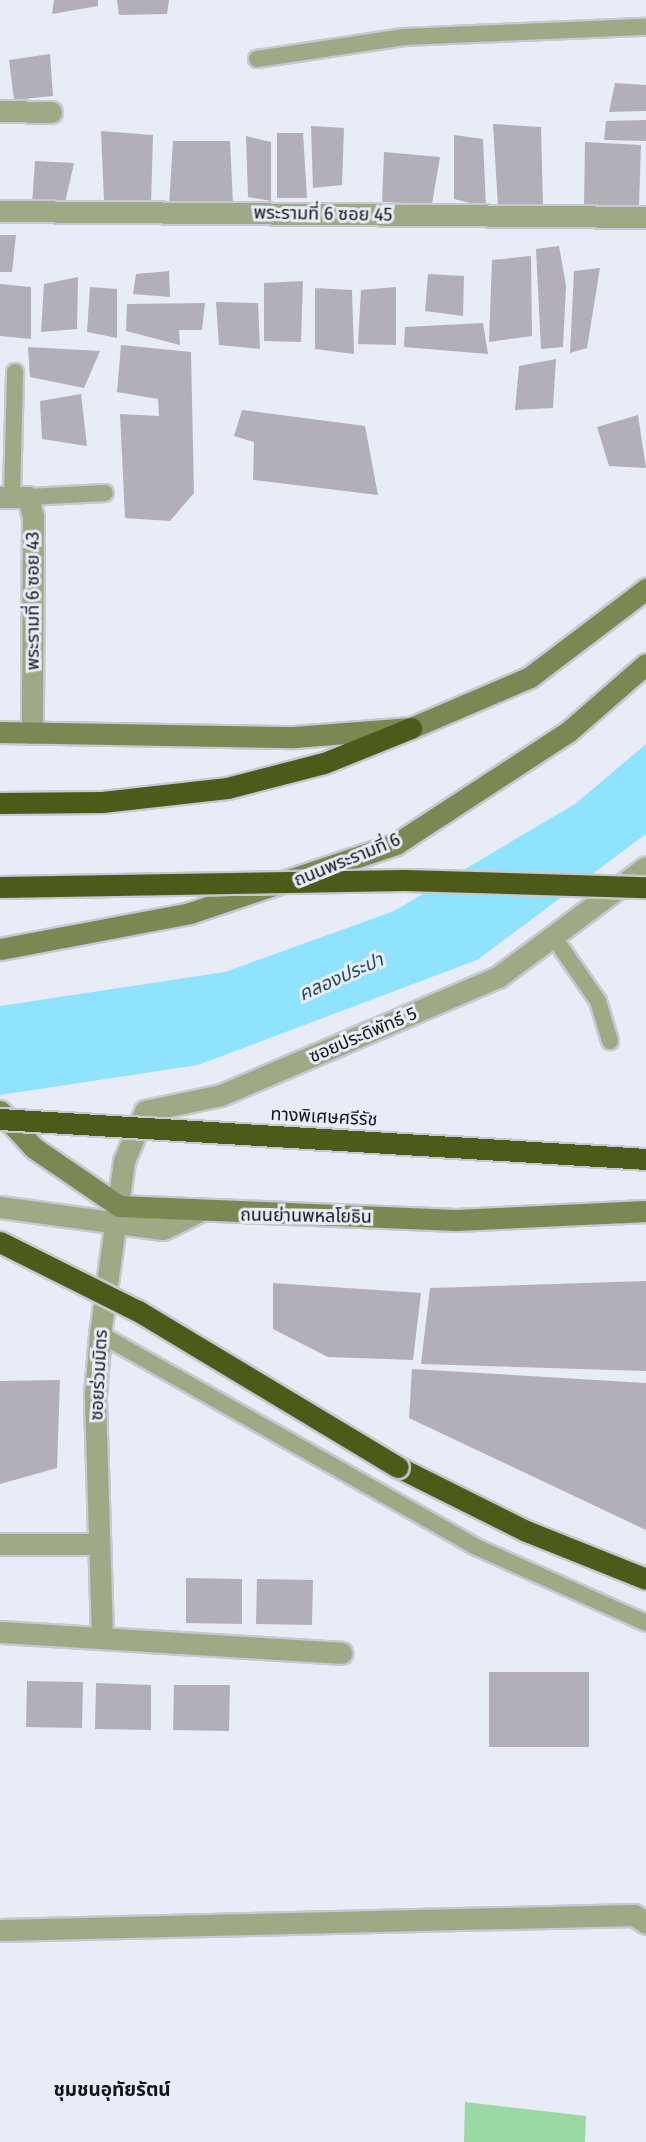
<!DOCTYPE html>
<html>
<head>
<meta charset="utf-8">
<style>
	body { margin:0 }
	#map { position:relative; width:646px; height:2142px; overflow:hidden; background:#e8ecf6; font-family:"Fira Sans","Noto Sans Thai",sans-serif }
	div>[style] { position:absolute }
	.green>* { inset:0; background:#9ad9a4 }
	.water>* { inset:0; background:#8fe3ff }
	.building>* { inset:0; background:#b3afb9 }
	.roads { filter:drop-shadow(2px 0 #c6c9d2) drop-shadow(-2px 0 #c6c9d2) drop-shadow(0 2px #c6c9d2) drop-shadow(0 -2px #c6c9d2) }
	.lane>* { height:16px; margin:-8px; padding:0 8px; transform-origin:8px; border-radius:8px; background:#a0a986 }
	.street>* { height:21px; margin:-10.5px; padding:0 10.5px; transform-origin:10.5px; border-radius:10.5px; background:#a0a986 }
	.secondary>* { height:21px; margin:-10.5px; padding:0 10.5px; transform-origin:10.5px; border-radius:10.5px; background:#7b8853 }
	.highway>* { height:21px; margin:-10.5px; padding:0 10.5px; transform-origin:10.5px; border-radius:10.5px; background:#4d5b1a }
	.bridges { filter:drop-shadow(2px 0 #c6c9d2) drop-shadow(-2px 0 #c6c9d2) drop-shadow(0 2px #c6c9d2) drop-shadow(0 -2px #c6c9d2) }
	.highway-bridge>* { height:21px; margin:-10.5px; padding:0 10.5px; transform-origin:10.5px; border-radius:10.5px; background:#4d5b1a }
	span { translate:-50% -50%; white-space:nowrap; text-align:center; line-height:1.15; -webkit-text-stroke:6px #e8ecf6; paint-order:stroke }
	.street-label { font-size:18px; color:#121317 }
	.water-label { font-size:19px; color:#1d4e5c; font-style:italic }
	.neighbourhood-label { font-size:19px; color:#121317; font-weight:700 }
</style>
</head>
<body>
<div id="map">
	<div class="green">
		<div style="clip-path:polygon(465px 2102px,586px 2116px,585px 2142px,464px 2142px)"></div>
	</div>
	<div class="water">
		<div style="clip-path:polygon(646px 744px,646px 834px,477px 960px,198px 1065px,0 1095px,0 1006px,225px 972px,394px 911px,575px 804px)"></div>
	</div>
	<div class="building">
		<div style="clip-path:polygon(54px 0,98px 0,98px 6px,52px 14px)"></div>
		<div style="clip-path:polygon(117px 0,169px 0,167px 14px,119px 15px)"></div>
		<div style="clip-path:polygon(50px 54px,53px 96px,14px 100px,9px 60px)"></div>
		<div style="clip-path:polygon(615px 83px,646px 85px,646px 111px,609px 112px)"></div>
		<div style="clip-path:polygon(646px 120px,646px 141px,604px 140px,606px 121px)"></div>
		<div style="clip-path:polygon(493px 124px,541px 127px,543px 206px,498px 207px)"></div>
		<div style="clip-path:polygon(311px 126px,344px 128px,342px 185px,313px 188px)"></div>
		<div style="clip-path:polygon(101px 131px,153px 135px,151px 204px,104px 201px)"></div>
		<div style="clip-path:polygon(277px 133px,303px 133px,307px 198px,277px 198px)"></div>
		<div style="clip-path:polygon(454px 135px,483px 139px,486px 207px,454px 199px)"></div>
		<div style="clip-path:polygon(246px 136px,271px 142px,271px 201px,248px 197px)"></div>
		<div style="clip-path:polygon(173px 141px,230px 141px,233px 204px,169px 206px)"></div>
		<div style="clip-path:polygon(585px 142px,641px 145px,639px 206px,584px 207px)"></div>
		<div style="clip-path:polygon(384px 152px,440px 157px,432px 204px,382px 202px)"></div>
		<div style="clip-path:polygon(35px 161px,74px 163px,65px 203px,32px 204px)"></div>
		<div style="clip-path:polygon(0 235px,16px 235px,12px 272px,0 272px)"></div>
		<div style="clip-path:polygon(559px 246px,566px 286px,563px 347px,541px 349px,536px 249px)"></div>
		<div style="clip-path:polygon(531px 256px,532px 336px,489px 342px,492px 260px)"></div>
		<div style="clip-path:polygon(600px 268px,587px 348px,570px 353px,574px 271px)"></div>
		<div style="clip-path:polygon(169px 271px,170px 297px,133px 294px,136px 274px)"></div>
		<div style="clip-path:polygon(428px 274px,464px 276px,463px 316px,425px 311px)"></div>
		<div style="clip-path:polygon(78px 277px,77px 329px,41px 332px,44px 284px)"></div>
		<div style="clip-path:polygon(303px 281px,301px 342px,264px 341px,264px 283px)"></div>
		<div style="clip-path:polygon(0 284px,31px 287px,31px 339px,0 336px)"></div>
		<div style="clip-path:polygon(90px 287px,117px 289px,117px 338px,87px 332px)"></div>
		<div style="clip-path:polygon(396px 287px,396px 345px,358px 344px,361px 290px)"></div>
		<div style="clip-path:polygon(315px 288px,352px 290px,354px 354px,315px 349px)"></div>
		<div style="clip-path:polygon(216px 302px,258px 303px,260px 349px,219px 345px)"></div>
		<div style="clip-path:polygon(205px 303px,202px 330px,179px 330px,180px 345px,126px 331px,127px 304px)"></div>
		<div style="clip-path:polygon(483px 323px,488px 354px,404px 347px,405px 327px)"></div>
		<div style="clip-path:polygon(121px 345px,191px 352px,194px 493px,170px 521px,125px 518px,120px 414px,159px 416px,158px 399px,117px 392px)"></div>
		<div style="clip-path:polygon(28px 347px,100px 351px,84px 388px,30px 377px)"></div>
		<div style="clip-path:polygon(556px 359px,553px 408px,515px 410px,519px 366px)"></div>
		<div style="clip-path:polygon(81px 394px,87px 446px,42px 439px,40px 401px)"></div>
		<div style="clip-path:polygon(242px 410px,365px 426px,378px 495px,253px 480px,254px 442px,234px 436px)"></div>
		<div style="clip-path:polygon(638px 415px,646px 468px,609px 466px,597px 427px)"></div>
		<div style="clip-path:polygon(646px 1281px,646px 1371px,421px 1364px,430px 1288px)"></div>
		<div style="clip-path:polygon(273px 1283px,421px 1293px,413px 1360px,328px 1357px,273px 1329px)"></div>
		<div style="clip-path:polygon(412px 1369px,646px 1383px,646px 1530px,409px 1418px)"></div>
		<div style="clip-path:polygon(60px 1380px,57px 1468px,0 1484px,0 1381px)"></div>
		<div style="clip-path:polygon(186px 1578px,242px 1579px,242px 1624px,186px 1623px)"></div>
		<div style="clip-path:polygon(257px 1579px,313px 1580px,312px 1625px,256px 1624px)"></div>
		<div style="clip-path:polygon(489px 1672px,589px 1672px,589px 1747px,489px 1747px)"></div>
		<div style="clip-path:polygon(27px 1681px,83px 1682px,82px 1728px,26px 1727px)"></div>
		<div style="clip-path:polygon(96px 1683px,151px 1685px,151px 1730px,95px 1729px)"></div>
		<div style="clip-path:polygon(174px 1685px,230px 1685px,229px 1731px,173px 1730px)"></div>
	</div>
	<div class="roads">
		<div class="lane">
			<div style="left:257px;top:59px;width:149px;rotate:-8.5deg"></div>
			<div style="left:404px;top:37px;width:242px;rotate:-2.4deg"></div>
			<div style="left:12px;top:497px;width:125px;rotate:-88.6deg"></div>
			<div style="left:28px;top:497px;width:77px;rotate:-3deg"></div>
			<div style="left:553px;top:936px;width:79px;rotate:55.3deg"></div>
			<div style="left:598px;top:1001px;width:42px;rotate:73.3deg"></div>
			<div style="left:100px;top:1334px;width:430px;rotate:29.5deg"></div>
			<div style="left:474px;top:1546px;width:188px;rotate:24.1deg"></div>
		</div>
		<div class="street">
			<div style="left:0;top:111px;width:51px;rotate:1.1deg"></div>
			<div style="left:0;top:211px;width:646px;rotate:0.53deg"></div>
			<div style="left:0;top:497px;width:28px"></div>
			<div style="left:28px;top:497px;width:21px;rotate:76deg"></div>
			<div style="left:33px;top:517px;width:216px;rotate:90.3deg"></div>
			<div style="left:0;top:1207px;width:164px;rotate:7.7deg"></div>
			<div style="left:163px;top:1229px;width:39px;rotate:-26deg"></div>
			<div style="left:0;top:1544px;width:99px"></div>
			<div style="left:0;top:1632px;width:342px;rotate:3.5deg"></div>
			<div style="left:102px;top:1635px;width:241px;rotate:-91.7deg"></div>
			<div style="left:95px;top:1394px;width:60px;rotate:-85.2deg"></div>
			<div style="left:100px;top:1334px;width:175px;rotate:-82.1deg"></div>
			<div style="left:124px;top:1161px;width:54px;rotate:-67.2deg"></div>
			<div style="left:145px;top:1111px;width:78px;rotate:-11.9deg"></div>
			<div style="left:221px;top:1095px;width:301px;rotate:-23.1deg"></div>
			<div style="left:498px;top:977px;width:184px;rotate:-36.6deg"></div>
			<div style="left:0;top:1930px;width:634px;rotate:-1.36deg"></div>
			<div style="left:634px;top:1915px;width:14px;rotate:34deg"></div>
		</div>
		<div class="secondary">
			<div style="left:0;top:732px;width:294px;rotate:1deg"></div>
			<div style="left:294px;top:737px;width:117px;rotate:-4.4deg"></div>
			<div style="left:411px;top:728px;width:129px;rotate:-23.2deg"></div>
			<div style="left:530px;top:677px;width:146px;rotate:-37.2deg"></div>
			<div style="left:0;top:949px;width:193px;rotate:-10.7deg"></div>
			<div style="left:190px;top:913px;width:217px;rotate:-18.5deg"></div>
			<div style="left:396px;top:844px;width:205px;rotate:-33.1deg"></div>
			<div style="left:568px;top:732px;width:103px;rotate:-41.1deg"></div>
			<div style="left:0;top:1111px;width:50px;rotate:47.4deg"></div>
			<div style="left:34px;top:1148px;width:103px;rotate:34.3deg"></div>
			<div style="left:119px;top:1206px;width:337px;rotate:2.4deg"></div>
			<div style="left:456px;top:1220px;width:190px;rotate:-2.7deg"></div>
		</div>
		<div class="highway">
			<div style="left:0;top:803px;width:102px;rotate:-0.6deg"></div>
			<div style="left:102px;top:802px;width:126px;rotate:-6.4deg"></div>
			<div style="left:227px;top:788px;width:100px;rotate:-14.5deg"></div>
			<div style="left:324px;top:763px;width:94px;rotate:-21.9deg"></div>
			<div style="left:398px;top:1467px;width:143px;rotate:26.6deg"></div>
			<div style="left:526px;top:1531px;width:129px;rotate:21.8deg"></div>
		</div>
	</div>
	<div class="bridges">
		<div class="highway-bridge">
			<div style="left:0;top:887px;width:404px;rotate:-1deg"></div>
			<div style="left:404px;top:880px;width:242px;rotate:1.7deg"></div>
			<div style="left:0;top:1119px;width:647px;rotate:3.54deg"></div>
			<div style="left:0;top:1242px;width:154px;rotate:26.6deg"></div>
			<div style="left:138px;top:1311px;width:303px;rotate:31deg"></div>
		</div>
	</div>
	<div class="street-label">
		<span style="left:323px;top:214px;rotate:1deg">พระรามที่ 6 ซอย 45</span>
		<span style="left:33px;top:601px;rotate:-90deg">พระรามที่ 6 ซอย 43</span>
		<span style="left:347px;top:860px;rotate:-22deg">ถนนพระรามที่ 6</span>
		<span style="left:363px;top:1035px;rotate:-23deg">ซอยประดิพัทธ์ 5</span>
		<span style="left:324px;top:1117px;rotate:3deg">ทางพิเศษศรีรัช</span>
		<span style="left:306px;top:1216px;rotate:1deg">ถนนย่านพหลโยธิน</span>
		<span style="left:99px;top:1375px;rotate:-87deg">ซอยร่วมมิตร</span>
	</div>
	<div class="water-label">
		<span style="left:341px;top:977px;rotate:-24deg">คลองประปา</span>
	</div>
	<div class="neighbourhood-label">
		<span style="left:112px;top:2090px">ชุมชนอุทัยรัตน์</span>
	</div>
</div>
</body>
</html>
